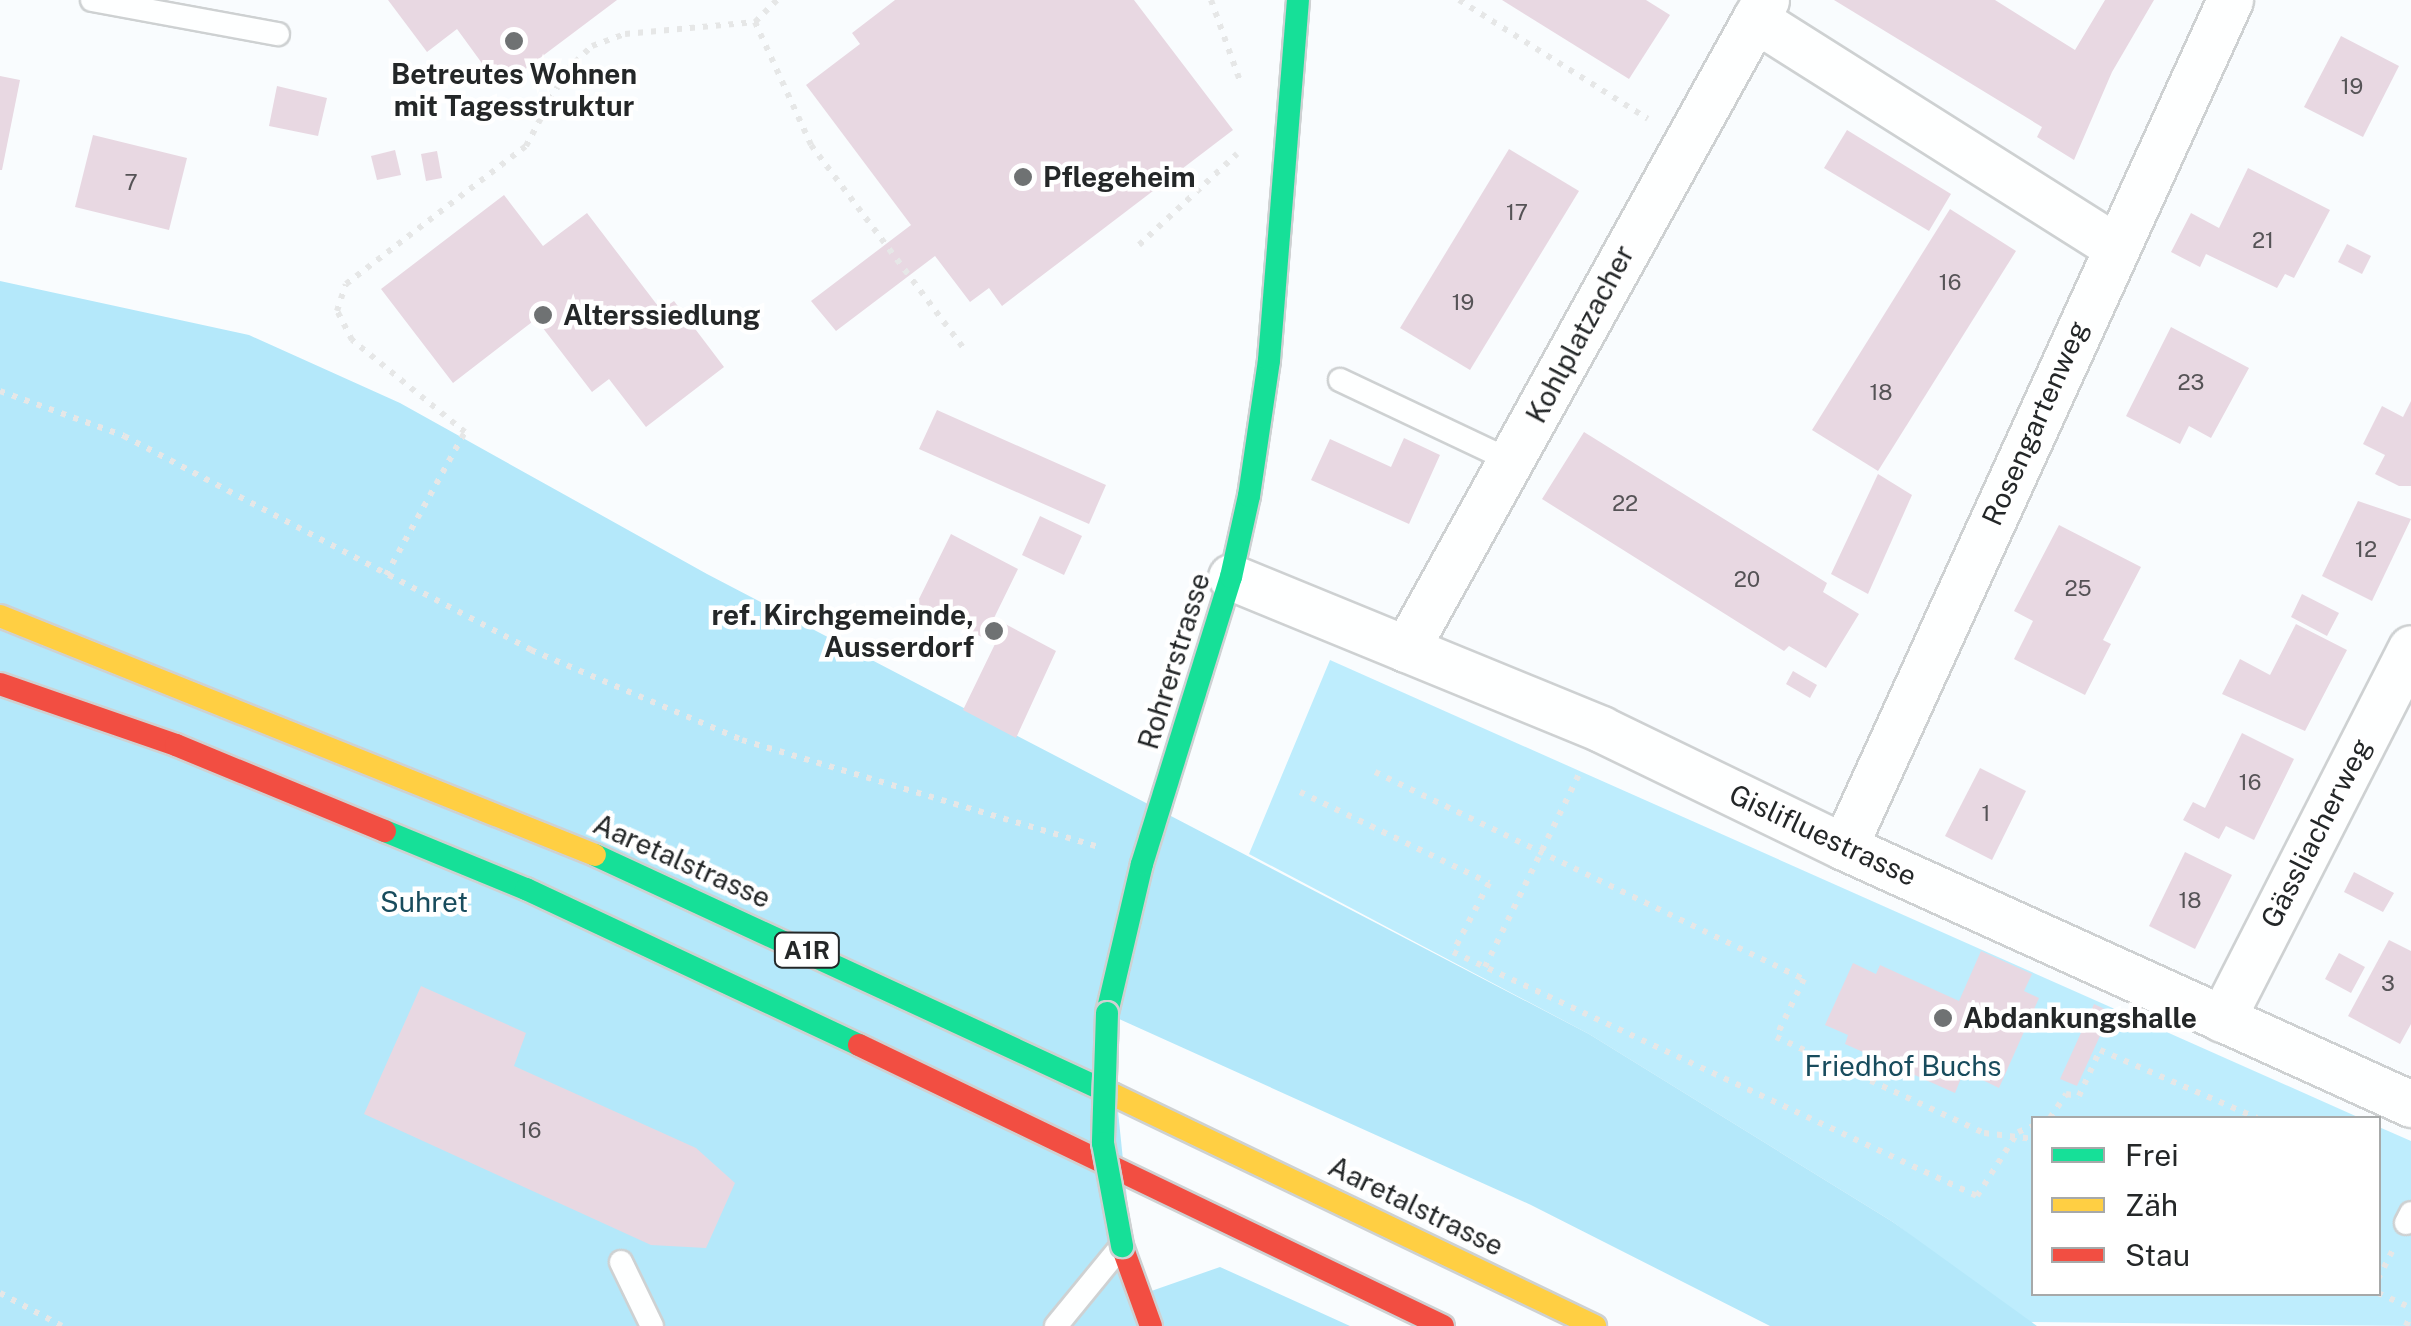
<!DOCTYPE html>
<html>
<head>
<meta charset="utf-8">
<style>
	body { margin:0 }
	#map { position:relative; width:2411px; height:1326px; overflow:hidden; background:#f9fcfe; font-family:"Public Sans",sans-serif }
	div>[style] { position:absolute }
	.green>* { inset:0; background:#beedfd }
	.forest>* { inset:0; background:#b4e8fa }
	.building>* { inset:0; background:#e8d8e2 }
	.path>* { height:6px; margin-top:-3px; transform-origin:0; background:repeating-linear-gradient(90deg,#e6e7e7 0 5px,transparent 0 13px) }
	.roads { filter:drop-shadow(2px 0 #ced1d2) drop-shadow(-2px 0 #ced1d2) drop-shadow(0 2px #ced1d2) drop-shadow(0 -2px #ced1d2) }
	.lane>* { height:22px; margin:-11px; padding:0 11px; transform-origin:11px; border-radius:11px; background:#feffff }
	.street>* { height:45px; margin:-22.5px; padding:0 22.5px; transform-origin:22.5px; border-radius:22.5px; background:#feffff }
	.fast>* { height:22px; margin:-11px; padding:0 11px; transform-origin:11px; border-radius:11px; background:#16e098 }
	.slow>* { height:22px; margin:-11px; padding:0 11px; transform-origin:11px; border-radius:11px; background:#ffcf43 }
	.jam>* { height:22px; margin:-11px; padding:0 11px; transform-origin:11px; border-radius:11px; background:#f24e42 }
	.bridges { filter:drop-shadow(2px 0 #ced1d2) drop-shadow(-2px 0 #ced1d2) drop-shadow(0 2px #ced1d2) drop-shadow(0 -2px #ced1d2) }
	.fast-bridge>* { height:22px; margin:-11px; padding:0 11px; transform-origin:11px; border-radius:11px; background:#16e098 }
	.dots>* { width:28px; height:28px; translate:-50% -50%; box-sizing:border-box; border:5px solid #fff; border-radius:50% }
	span { translate:-50% -50%; white-space:nowrap; text-align:center; line-height:1.15; -webkit-text-stroke:9px #fff; paint-order:stroke }
	.number-label { font-size:22px; color:#555356 }
	.number-label span { -webkit-text-stroke-width:0 }
	.shield-label span { padding:2px 8px; background:#fff; border:2px solid; border-radius:8px; -webkit-text-stroke-width:0 }
	.shield-label { font-size:25px; color:#242728; font-weight:700 }
	.poi-label { font-size:28px; color:#242728; font-weight:700 }
	.left { translate:0 -50%; text-align:left }
	.right { translate:-100% -50%; text-align:right }
	.street-label { font-size:28px; color:#242728 }
	.park-label { font-size:28px; color:#184c5d }
	.legend { position:absolute; left:2031px; top:1116px; width:350px; height:180px; box-sizing:border-box; background:#fff; border:2px solid #a7a9a9; margin:0; padding:12px 18px; list-style:none; font-size:30px; color:#242728 }
	.legend li { display:flex; align-items:center; gap:20px; height:50px }
	.legend b { width:50px; border:2px solid #a7a9a9 }
</style>
</head>
<body>
<div id="map">
	<div class="green">
		<div style="clip-path:polygon(1330px 660px,2360px 1118px,2034px 1118px,2034px 1294px,2378px 1294px,2379px 1127px,2411px 1141px,2411px 1326px,2024px 1322px,1893px 1222px,1589px 1034px,1249px 854px)"></div>
	</div>
	<div class="forest">
		<div style="clip-path:polygon(0 281px,249px 335px,400px 403px,707px 574px,1589px 1034px,1893px 1222px,2037px 1326px,1770px 1326px,1531px 1205px,1108px 1014px,1137px 1296px,1220px 1267px,1350px 1326px,0 1326px)"></div>
	</div>
	<div class="building">
		<div style="clip-path:polygon(388px 0,617px 0,500px 88px,457px 29px,427px 52px)"></div>
		<div style="clip-path:polygon(895px 0,1134px 0,1233px 130px,1002px 306px,989px 288px,970px 302px,935px 256px,836px 331px,811px 301px,911px 225px,806px 85px,860px 44px,852px 33px)"></div>
		<div style="clip-path:polygon(1502px 0,1646px 0,1670px 15px,1629px 79px)"></div>
		<div style="clip-path:polygon(1834px 0,1995px 0,2075px 50px,2105px 0,2154px 0,2112px 72px,2074px 160px,2037px 137px,2042px 127px)"></div>
		<div style="clip-path:polygon(2341px 36px,2399px 66px,2363px 137px,2304px 107px)"></div>
		<div style="clip-path:polygon(0 76px,20px 80px,2px 170px,0 170px)"></div>
		<div style="clip-path:polygon(277px 86px,327px 98px,318px 136px,269px 126px)"></div>
		<div style="clip-path:polygon(1847px 130px,1951px 194px,1929px 231px,1824px 168px)"></div>
		<div style="clip-path:polygon(93px 135px,187px 158px,169px 230px,75px 207px)"></div>
		<div style="clip-path:polygon(1509px 149px,1579px 191px,1470px 370px,1400px 328px)"></div>
		<div style="clip-path:polygon(395px 150px,401px 175px,377px 180px,371px 156px)"></div>
		<div style="clip-path:polygon(437px 151px,442px 178px,426px 181px,421px 154px)"></div>
		<div style="clip-path:polygon(2248px 168px,2330px 210px,2294px 278px,2285px 274px,2277px 288px,2206px 254px,2200px 267px,2171px 252px,2191px 213px,2219px 228px)"></div>
		<div style="clip-path:polygon(504px 195px,543px 246px,587px 213px,661px 310px,674px 301px,724px 367px,646px 427px,609px 379px,592px 392px,536px 319px,453px 383px,381px 289px)"></div>
		<div style="clip-path:polygon(1950px 209px,2016px 251px,1878px 471px,1812px 430px)"></div>
		<div style="clip-path:polygon(2347px 244px,2371px 256px,2362px 274px,2338px 262px)"></div>
		<div style="clip-path:polygon(2171px 327px,2249px 368px,2211px 438px,2189px 426px,2180px 444px,2126px 416px)"></div>
		<div style="clip-path:polygon(2411px 401px,2411px 486px,2399px 486px,2375px 474px,2385px 455px,2363px 444px,2382px 406px,2403px 417px)"></div>
		<div style="clip-path:polygon(937px 410px,1106px 485px,1089px 524px,919px 449px)"></div>
		<div style="clip-path:polygon(1584px 432px,1827px 583px,1823px 592px,1859px 614px,1826px 668px,1789px 646px,1784px 651px,1542px 499px)"></div>
		<div style="clip-path:polygon(1404px 438px,1440px 455px,1409px 524px,1311px 480px,1330px 439px,1391px 467px)"></div>
		<div style="clip-path:polygon(1878px 474px,1912px 495px,1868px 594px,1831px 574px)"></div>
		<div style="clip-path:polygon(2358px 501px,2411px 519px,2372px 601px,2322px 576px)"></div>
		<div style="clip-path:polygon(1040px 516px,1082px 536px,1064px 575px,1022px 555px)"></div>
		<div style="clip-path:polygon(2059px 525px,2141px 567px,2103px 640px,2111px 644px,2085px 695px,2014px 659px,2033px 621px,2014px 611px)"></div>
		<div style="clip-path:polygon(951px 534px,1018px 569px,994px 618px,1056px 651px,1016px 738px,963px 710px,995px 644px,917px 603px)"></div>
		<div style="clip-path:polygon(2302px 594px,2339px 613px,2327px 636px,2291px 617px)"></div>
		<div style="clip-path:polygon(2296px 624px,2347px 650px,2305px 731px,2222px 694px,2240px 659px,2270px 675px)"></div>
		<div style="clip-path:polygon(1793px 671px,1817px 685px,1810px 698px,1786px 684px)"></div>
		<div style="clip-path:polygon(2242px 733px,2294px 759px,2254px 840px,2226px 826px,2219px 839px,2183px 820px,2193px 802px,2205px 808px)"></div>
		<div style="clip-path:polygon(1980px 768px,2026px 791px,1992px 860px,1945px 836px)"></div>
		<div style="clip-path:polygon(2185px 852px,2232px 875px,2195px 949px,2149px 926px)"></div>
		<div style="clip-path:polygon(2354px 872px,2394px 893px,2383px 912px,2344px 892px)"></div>
		<div style="clip-path:polygon(2389px 940px,2411px 951px,2411px 1024px,2400px 1044px,2348px 1016px)"></div>
		<div style="clip-path:polygon(1981px 951px,2032px 974px,2024px 991px,2039px 998px,1999px 1088px,1964px 1071px,1955px 1093px,1845px 1044px,1848px 1035px,1825px 1025px,1853px 963px,1876px 974px,1880px 965px,1959px 1001px)"></div>
		<div style="clip-path:polygon(2339px 953px,2365px 967px,2351px 993px,2325px 979px)"></div>
		<div style="clip-path:polygon(421px 986px,526px 1033px,514px 1066px,696px 1148px,735px 1183px,706px 1248px,651px 1245px,364px 1114px)"></div>
		<div style="clip-path:polygon(2094px 1004px,2111px 1012px,2077px 1086px,2060px 1079px)"></div>
	</div>
	<div class="path">
		<div style="left:1211px;top:0;width:86px;rotate:70.3deg"></div>
		<div style="left:1459px;top:0;width:223px;rotate:32.2deg"></div>
		<div style="left:755px;top:22px;width:135px;rotate:65.5deg"></div>
		<div style="left:811px;top:145px;width:256px;rotate:53.1deg"></div>
		<div style="left:1139px;top:245px;width:134px;rotate:-42.9deg"></div>
		<div style="left:0;top:391px;width:132px;rotate:19.9deg"></div>
		<div style="left:124px;top:436px;width:460px;rotate:27.7deg"></div>
		<div style="left:531px;top:650px;width:229px;rotate:23.1deg"></div>
		<div style="left:742px;top:740px;width:373px;rotate:16.7deg"></div>
		<div style="left:386px;top:575px;width:163px;rotate:-61.1deg"></div>
		<div style="left:465px;top:432px;width:146px;rotate:-140.8deg"></div>
		<div style="left:352px;top:340px;width:33px;rotate:-117deg"></div>
		<div style="left:337px;top:311px;width:28px;rotate:-72deg"></div>
		<div style="left:346px;top:284px;width:227px;rotate:-37.5deg"></div>
		<div style="left:526px;top:146px;width:85px;rotate:-61.9deg"></div>
		<div style="left:566px;top:71px;width:36px;rotate:-44deg"></div>
		<div style="left:592px;top:46px;width:35px;rotate:-20deg"></div>
		<div style="left:625px;top:34px;width:131px;rotate:-5.3deg"></div>
		<div style="left:755px;top:22px;width:31px;rotate:-45deg"></div>
		<div style="left:1375px;top:772px;width:476px;rotate:25.8deg"></div>
		<div style="left:1804px;top:979px;width:64px;rotate:115.8deg"></div>
		<div style="left:1776px;top:1037px;width:229px;rotate:24.8deg"></div>
		<div style="left:1984px;top:1133px;width:50px;rotate:6.8deg"></div>
		<div style="left:1300px;top:792px;width:210px;rotate:25.7deg"></div>
		<div style="left:1489px;top:883px;width:78px;rotate:117.6deg"></div>
		<div style="left:1453px;top:952px;width:578px;rotate:24.97deg"></div>
		<div style="left:1977px;top:1196px;width:76px;rotate:-57.4deg"></div>
		<div style="left:2018px;top:1132px;width:17px;rotate:-21deg"></div>
		<div style="left:1485px;top:967px;width:219px;rotate:-64deg"></div>
		<div style="left:2050px;top:1118px;width:29px;rotate:-56deg"></div>
		<div style="left:2066px;top:1094px;width:13px;rotate:9deg"></div>
		<div style="left:2079px;top:1096px;width:51px;rotate:-65.5deg"></div>
		<div style="left:2100px;top:1050px;width:171px;rotate:23.4deg"></div>
		<div style="left:2378px;top:1279px;width:34px;rotate:-63deg"></div>
		<div style="left:0;top:1293px;width:70px;rotate:28deg"></div>
		<div style="left:2378px;top:1293px;width:36px;rotate:24deg"></div>
		<div style="left:2406px;top:1326px;width:13px;rotate:-67deg"></div>
	</div>
	<div class="roads">
		<div class="lane">
			<div style="left:92px;top:0;width:189px;rotate:10.4deg"></div>
			<div style="left:1340px;top:380px;width:189px;rotate:25.3deg"></div>
			<div style="left:2406px;top:1223px;width:11px;rotate:-63deg"></div>
			<div style="left:621px;top:1262px;width:71px;rotate:64.2deg"></div>
			<div style="left:1056px;top:1326px;width:99px;rotate:-50.7deg"></div>
		</div>
		<div class="street">
			<div style="left:1766px;top:0;width:22px;rotate:120deg"></div>
			<div style="left:1755px;top:19px;width:425px;rotate:32.3deg"></div>
			<div style="left:1231px;top:577px;width:400px;rotate:22.3deg"></div>
			<div style="left:1601px;top:729px;width:270px;rotate:25.9deg"></div>
			<div style="left:1844px;top:847px;width:623px;rotate:24.38deg"></div>
			<div style="left:1406px;top:649px;width:720px;rotate:-61.01deg"></div>
			<div style="left:1844px;top:847px;width:931px;rotate:-65.5deg"></div>
			<div style="left:2222px;top:1019px;width:416px;rotate:-63deg"></div>
		</div>
		<div class="fast">
			<div style="left:385px;top:831px;width:152px;rotate:22.4deg"></div>
			<div style="left:526px;top:889px;width:368px;rotate:25.1deg"></div>
			<div style="left:595px;top:855px;width:570px;rotate:24.81deg"></div>
			<div style="left:1107px;top:1013px;width:153px;rotate:-76.8deg"></div>
			<div style="left:1142px;top:864px;width:300px;rotate:-72.8deg"></div>
			<div style="left:1231px;top:577px;width:83px;rotate:-77.5deg"></div>
			<div style="left:1249px;top:496px;width:137px;rotate:-81.6deg"></div>
			<div style="left:1269px;top:360px;width:361px;rotate:-85.4deg"></div>
		</div>
		<div class="slow">
			<div style="left:0;top:616px;width:641px;rotate:21.88deg"></div>
			<div style="left:1112px;top:1094px;width:536px;rotate:25.66deg"></div>
		</div>
		<div class="jam">
			<div style="left:0;top:684px;width:186px;rotate:19.1deg"></div>
			<div style="left:176px;top:745px;width:226px;rotate:22.4deg"></div>
			<div style="left:859px;top:1045px;width:648px;rotate:25.7deg"></div>
			<div style="left:1122px;top:1246px;width:85px;rotate:70.1deg"></div>
		</div>
	</div>
	<div class="bridges">
		<div class="fast-bridge">
			<div style="left:1107px;top:1013px;width:130px;rotate:91.8deg"></div>
			<div style="left:1103px;top:1143px;width:105px;rotate:79.5deg"></div>
		</div>
	</div>
	<div class="dots">
		<div style="left:514px;top:41px;background:#6f7273"></div>
		<div style="left:1023px;top:177px;background:#6f7273"></div>
		<div style="left:543px;top:315px;background:#6f7273"></div>
		<div style="left:994px;top:631px;background:#6f7273"></div>
		<div style="left:1943px;top:1018px;background:#6f7273"></div>
	</div>
	<div class="number-label">
		<span style="left:2352px;top:87px">19</span>
		<span style="left:131px;top:183px">7</span>
		<span style="left:1517px;top:213px">17</span>
		<span style="left:2263px;top:241px">21</span>
		<span style="left:1950px;top:283px">16</span>
		<span style="left:1463px;top:303px">19</span>
		<span style="left:2191px;top:383px">23</span>
		<span style="left:1881px;top:393px">18</span>
		<span style="left:1625px;top:504px">22</span>
		<span style="left:2366px;top:550px">12</span>
		<span style="left:1747px;top:580px">20</span>
		<span style="left:2078px;top:589px">25</span>
		<span style="left:2250px;top:783px">16</span>
		<span style="left:1986px;top:814px">1</span>
		<span style="left:2190px;top:901px">18</span>
		<span style="left:2388px;top:984px">3</span>
		<span style="left:530px;top:1131px">16</span>
	</div>
	<div class="shield-label">
		<span style="left:807px;top:950px">A1R</span>
	</div>
	<div class="poi-label">
		<span style="left:514px;top:90px">Betreutes Wohnen<br>mit Tagesstruktur</span>
		<span class="left" style="left:1043px;top:177px">Pflegeheim</span>
		<span class="left" style="left:563px;top:315px">Alterssiedlung</span>
		<span class="right" style="left:974px;top:631px">ref. Kirchgemeinde,<br>Ausserdorf</span>
		<span class="left" style="left:1963px;top:1018px">Abdankungshalle</span>
	</div>
	<div class="street-label">
		<span style="left:1580px;top:334px;rotate:-62deg">Kohlplatzacher</span>
		<span style="left:2035px;top:423px;rotate:-66deg">Rosengartenweg</span>
		<span style="left:1174px;top:661px;rotate:-73deg">Rohrerstrasse</span>
		<span style="left:2316px;top:833px;rotate:-63deg">Gässliacherweg</span>
		<span style="left:1823px;top:835px;rotate:25deg">Gislifluestrasse</span>
		<span style="left:682px;top:861px;rotate:24deg">Aaretalstrasse</span>
		<span style="left:1416px;top:1206px;rotate:26deg">Aaretalstrasse</span>
	</div>
	<div class="park-label">
		<span style="left:424px;top:902px">Suhret</span>
		<span style="left:1903px;top:1066px">Friedhof Buchs</span>
	</div>
	<ul class="legend">
	<li><b style="height:12px;background:#16e098"></b>Frei</li>
	<li><b style="height:12px;background:#ffcf43"></b>Zäh</li>
	<li><b style="height:12px;background:#f24e42"></b>Stau</li>
	</ul>
</div>
</body>
</html>
